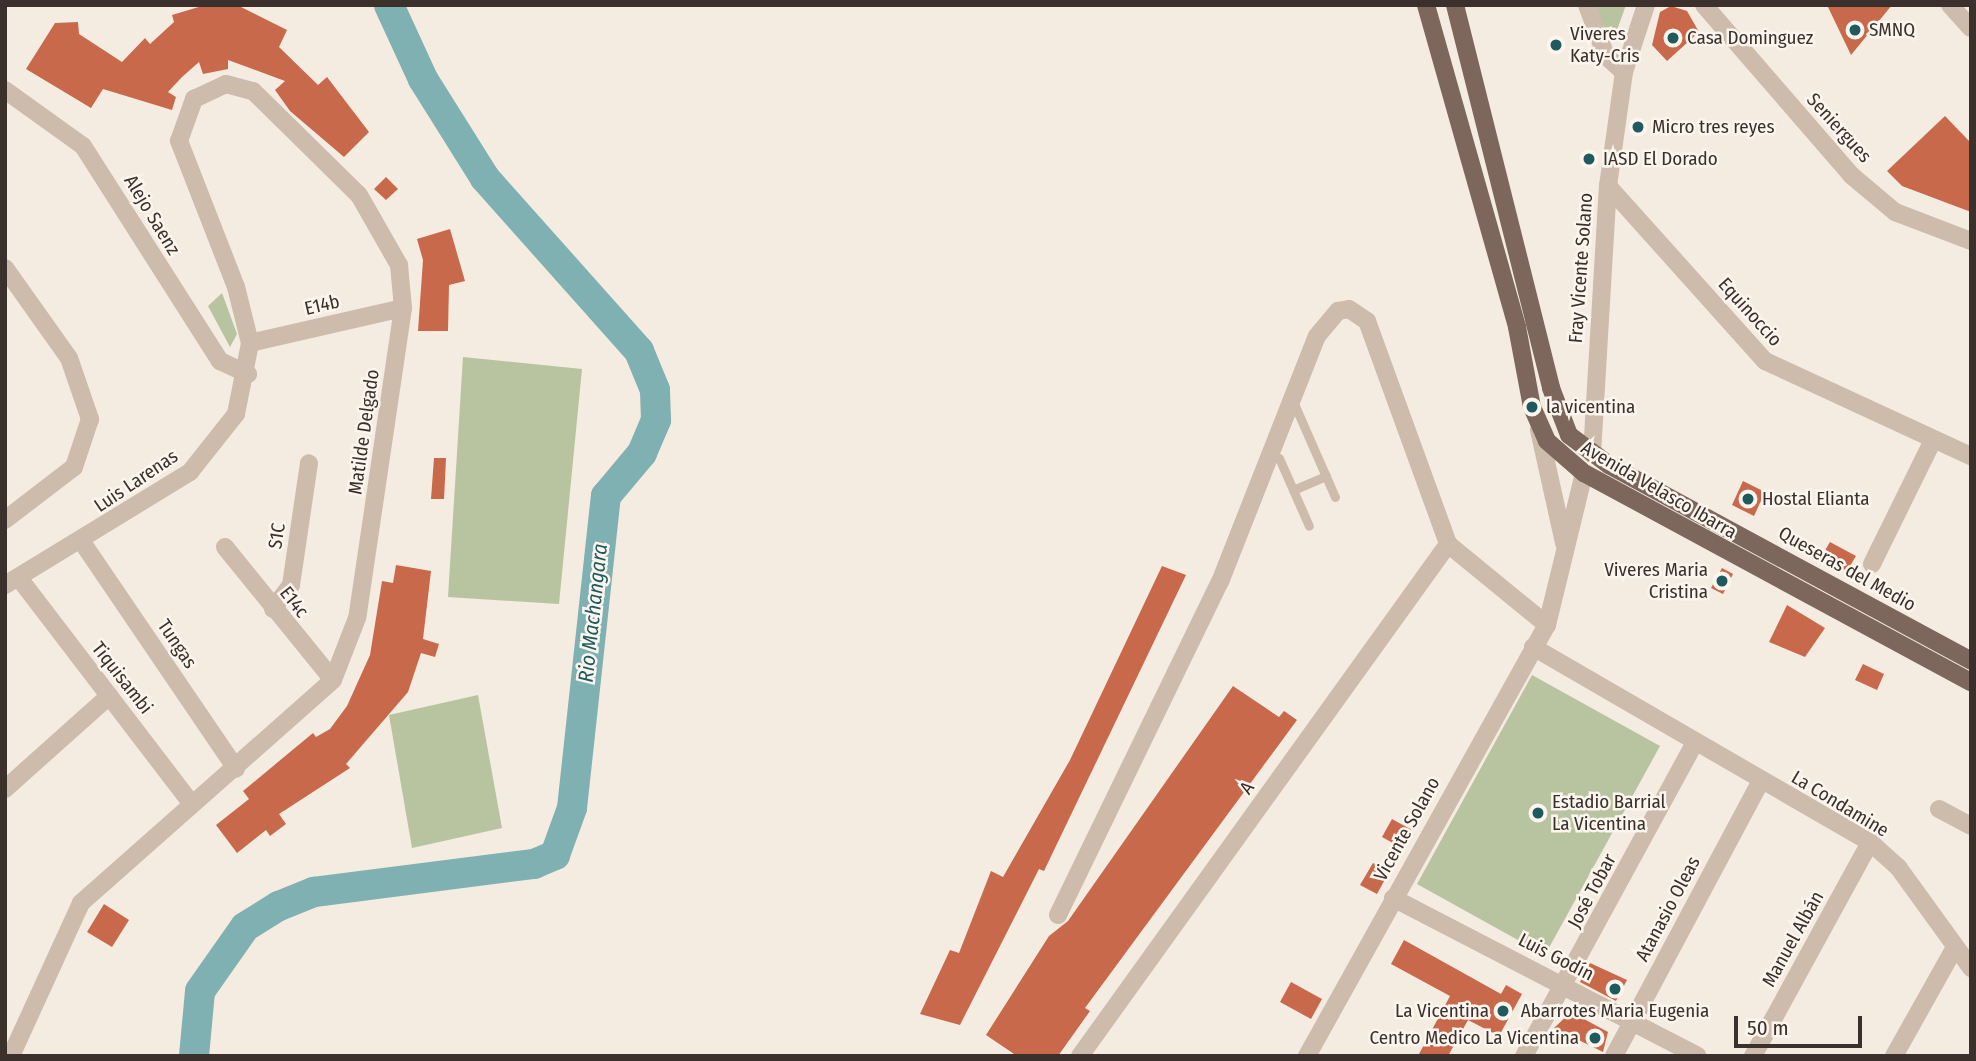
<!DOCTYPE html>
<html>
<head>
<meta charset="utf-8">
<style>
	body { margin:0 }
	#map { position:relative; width:1976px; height:1061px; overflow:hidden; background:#f4ebe1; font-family:"Fira Sans Condensed",sans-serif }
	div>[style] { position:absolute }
	.green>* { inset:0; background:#b8c4a0 }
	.river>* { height:30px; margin:-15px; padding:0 15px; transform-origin:15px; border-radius:15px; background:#7fb0b2 }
	.building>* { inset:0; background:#c8694b }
	.service>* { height:9px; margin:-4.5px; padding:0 4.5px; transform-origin:4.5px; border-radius:4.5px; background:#cdbbac }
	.minor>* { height:18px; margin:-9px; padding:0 9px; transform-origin:9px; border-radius:9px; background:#cdbbac }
	.primary>* { height:18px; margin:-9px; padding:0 9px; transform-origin:9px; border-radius:9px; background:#7d675c }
	.dots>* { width:19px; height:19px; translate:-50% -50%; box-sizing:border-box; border:4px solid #fbf5ee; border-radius:50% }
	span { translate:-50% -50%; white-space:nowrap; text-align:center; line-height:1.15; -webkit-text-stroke:5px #fbf5ee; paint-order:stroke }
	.poi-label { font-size:19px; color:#3b302b }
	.left { translate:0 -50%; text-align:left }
	.right { translate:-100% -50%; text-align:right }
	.street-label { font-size:19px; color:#3b302b }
	.water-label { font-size:21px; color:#1f5a5e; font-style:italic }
	.frame { position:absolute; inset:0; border:7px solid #3b302b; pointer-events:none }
	.scale { position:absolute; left:1734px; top:1016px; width:128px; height:32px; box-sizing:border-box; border:4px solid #3b302b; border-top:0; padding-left:9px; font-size:21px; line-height:24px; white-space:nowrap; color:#3b302b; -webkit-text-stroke:5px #fbf5ee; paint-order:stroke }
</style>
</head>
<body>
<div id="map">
	<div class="green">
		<div style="clip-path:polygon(1595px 5px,1626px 5px,1613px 41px,1606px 36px)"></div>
		<div style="clip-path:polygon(222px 293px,237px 334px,230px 347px,208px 306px)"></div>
		<div style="clip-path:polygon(463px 357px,582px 369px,559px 604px,448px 597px)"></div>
		<div style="clip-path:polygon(1532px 675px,1660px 746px,1545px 955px,1417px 884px)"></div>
		<div style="clip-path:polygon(478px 695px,502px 828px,412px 848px,389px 715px)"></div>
	</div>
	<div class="river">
		<div style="left:194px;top:1056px;width:65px;rotate:-84.7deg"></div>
		<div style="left:200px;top:991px;width:78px;rotate:-54.9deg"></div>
		<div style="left:245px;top:927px;width:40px;rotate:-32deg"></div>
		<div style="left:279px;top:906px;width:38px;rotate:-22deg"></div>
		<div style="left:314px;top:892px;width:222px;rotate:-7.3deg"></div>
		<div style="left:534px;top:864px;width:23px;rotate:-23deg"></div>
		<div style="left:555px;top:855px;width:50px;rotate:-70.1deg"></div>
		<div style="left:572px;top:808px;width:314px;rotate:-83.8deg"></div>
		<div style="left:606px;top:496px;width:56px;rotate:-50.1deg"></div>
		<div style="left:642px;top:453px;width:36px;rotate:-67deg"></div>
		<div style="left:656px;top:420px;width:30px;rotate:-92deg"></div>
		<div style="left:655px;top:390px;width:42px;rotate:-112.3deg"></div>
		<div style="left:639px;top:351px;width:232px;rotate:-131.7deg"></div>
		<div style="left:485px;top:178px;width:117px;rotate:-122.1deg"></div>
		<div style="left:423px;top:79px;width:81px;rotate:-114.7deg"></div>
	</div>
	<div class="building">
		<div style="clip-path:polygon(1827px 5px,1892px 5px,1851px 55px)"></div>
		<div style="clip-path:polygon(202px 6px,239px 6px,287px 30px,279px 47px,318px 85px,327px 77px,369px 132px,344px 157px,290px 111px,275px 90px,285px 81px,228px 60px,228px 69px,203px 74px,199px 62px,182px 77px,168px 92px,176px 97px,172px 110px,103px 89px,91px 108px,26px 69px,55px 23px,78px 22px,79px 34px,122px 62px,145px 38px,150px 44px,174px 22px,172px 15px)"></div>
		<div style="clip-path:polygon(1671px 6px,1687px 11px,1699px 32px,1667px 61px,1652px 45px,1660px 12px)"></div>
		<div style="clip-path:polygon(1945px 116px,1971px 143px,1971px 212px,1902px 186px,1887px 171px)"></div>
		<div style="clip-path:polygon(386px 177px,398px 189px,386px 200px,374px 189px)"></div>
		<div style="clip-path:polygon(450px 229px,465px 281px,449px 285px,448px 331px,418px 331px,423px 260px,417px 239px)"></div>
		<div style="clip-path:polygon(434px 458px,446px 458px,444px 499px,431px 499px)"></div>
		<div style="clip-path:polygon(1743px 481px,1765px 492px,1754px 516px,1732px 505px)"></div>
		<div style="clip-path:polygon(1830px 542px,1856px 556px,1847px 571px,1821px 557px)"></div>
		<div style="clip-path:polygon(396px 565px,431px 571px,423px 639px,439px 644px,435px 657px,421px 653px,408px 692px,346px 764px,350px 768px,279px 814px,286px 824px,270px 836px,266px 830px,237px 853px,216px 825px,249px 799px,243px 791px,313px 733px,316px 737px,330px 729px,347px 706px,370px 655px,382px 581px,393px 583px)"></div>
		<div style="clip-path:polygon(1162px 566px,1186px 575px,1044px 871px,1039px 869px,960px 1025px,920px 1014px,950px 950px,959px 953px,991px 871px,1003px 877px,1070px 760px)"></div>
		<div style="clip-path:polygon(1722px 568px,1733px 574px,1723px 594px,1711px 588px)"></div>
		<div style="clip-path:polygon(1787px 605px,1825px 628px,1805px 657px,1769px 642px)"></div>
		<div style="clip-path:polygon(1863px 664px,1884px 674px,1877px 690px,1855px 680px)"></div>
		<div style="clip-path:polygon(1233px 686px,1279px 717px,1284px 711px,1297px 720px,1085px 1008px,1090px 1011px,1058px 1056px,1017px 1056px,986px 1035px,1049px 936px,1068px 921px)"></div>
		<div style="clip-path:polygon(1392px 819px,1412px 830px,1402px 848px,1382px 837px)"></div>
		<div style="clip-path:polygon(1373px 863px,1389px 872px,1377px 894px,1360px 885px)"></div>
		<div style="clip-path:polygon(104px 904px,129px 920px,112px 947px,87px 932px)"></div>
		<div style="clip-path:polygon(1404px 940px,1501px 994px,1506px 985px,1522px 994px,1499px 1036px,1468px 1020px,1448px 1056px,1418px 1056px,1450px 996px,1391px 964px)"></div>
		<div style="clip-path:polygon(1590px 963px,1627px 980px,1616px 1001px,1580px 982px)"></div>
		<div style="clip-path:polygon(1291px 982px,1322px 999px,1311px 1019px,1280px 1002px)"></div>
		<div style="clip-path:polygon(1571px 1012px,1608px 1032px,1603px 1052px,1554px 1028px)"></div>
	</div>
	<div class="service">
		<div style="left:1292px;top:399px;width:107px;rotate:66.3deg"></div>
		<div style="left:1279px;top:458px;width:74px;rotate:66.2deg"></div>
		<div style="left:1293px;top:490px;width:36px;rotate:-23deg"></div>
	</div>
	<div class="minor">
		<div style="left:1587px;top:5px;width:54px;rotate:69.6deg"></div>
		<div style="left:1606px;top:56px;width:24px;rotate:42deg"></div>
		<div style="left:1704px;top:5px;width:225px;rotate:49.1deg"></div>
		<div style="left:1851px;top:175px;width:57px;rotate:40.1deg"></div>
		<div style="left:1895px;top:212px;width:81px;rotate:20.9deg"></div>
		<div style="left:1950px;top:5px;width:31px;rotate:48deg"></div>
		<div style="left:5px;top:90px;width:96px;rotate:35.7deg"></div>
		<div style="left:83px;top:146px;width:255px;rotate:57.5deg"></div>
		<div style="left:220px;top:361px;width:31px;rotate:25deg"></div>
		<div style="left:1608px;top:186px;width:235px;rotate:48.1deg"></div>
		<div style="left:1765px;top:361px;width:227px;rotate:24.8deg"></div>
		<div style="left:5px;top:268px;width:110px;rotate:54.6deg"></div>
		<div style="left:69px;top:358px;width:65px;rotate:71deg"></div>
		<div style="left:90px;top:419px;width:51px;rotate:108.4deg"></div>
		<div style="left:74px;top:467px;width:87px;rotate:142.5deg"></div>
		<div style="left:250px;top:343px;width:157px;rotate:-12.9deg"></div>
		<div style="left:1539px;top:430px;width:116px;rotate:77.5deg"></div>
		<div style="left:1592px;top:454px;width:268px;rotate:-86.6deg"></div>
		<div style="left:1608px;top:186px;width:115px;rotate:-82deg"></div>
		<div style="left:1624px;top:72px;width:71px;rotate:-71.8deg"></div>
		<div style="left:82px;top:542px;width:274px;rotate:55.8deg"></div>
		<div style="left:225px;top:547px;width:171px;rotate:50.9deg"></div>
		<div style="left:1872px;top:564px;width:138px;rotate:-63.8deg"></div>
		<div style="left:19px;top:578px;width:285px;rotate:52.6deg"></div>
		<div style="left:5px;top:585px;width:217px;rotate:-31.4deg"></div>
		<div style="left:190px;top:472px;width:74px;rotate:-51.6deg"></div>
		<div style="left:236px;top:414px;width:72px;rotate:-78.8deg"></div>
		<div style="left:250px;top:343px;width:58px;rotate:-104deg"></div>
		<div style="left:236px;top:287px;width:157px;rotate:-111.3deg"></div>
		<div style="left:179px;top:141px;width:45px;rotate:-70.3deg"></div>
		<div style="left:194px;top:99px;width:35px;rotate:-25deg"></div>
		<div style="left:226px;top:84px;width:28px;rotate:15deg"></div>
		<div style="left:253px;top:91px;width:148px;rotate:44.5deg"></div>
		<div style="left:359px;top:195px;width:81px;rotate:60.3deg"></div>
		<div style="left:399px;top:265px;width:43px;rotate:84.7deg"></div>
		<div style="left:403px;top:308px;width:313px;rotate:98.4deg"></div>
		<div style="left:357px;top:618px;width:66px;rotate:111.2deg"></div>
		<div style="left:333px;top:680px;width:337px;rotate:138.5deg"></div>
		<div style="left:81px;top:903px;width:168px;rotate:114.6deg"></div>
		<div style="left:273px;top:609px;width:30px;rotate:-53deg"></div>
		<div style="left:291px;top:585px;width:123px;rotate:-81.6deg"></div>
		<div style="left:1533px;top:647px;width:389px;rotate:30.1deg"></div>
		<div style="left:1870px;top:842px;width:38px;rotate:42deg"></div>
		<div style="left:1898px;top:867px;width:125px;rotate:54.1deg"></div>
		<div style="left:5px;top:789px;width:140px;rotate:-41.8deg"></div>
		<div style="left:1939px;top:809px;width:36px;rotate:28deg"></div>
		<div style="left:1393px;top:898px;width:343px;rotate:27.4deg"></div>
		<div style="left:1058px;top:915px;width:370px;rotate:-64.1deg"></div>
		<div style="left:1220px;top:582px;width:264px;rotate:-68.5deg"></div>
		<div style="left:1317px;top:336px;width:33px;rotate:-50deg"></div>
		<div style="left:1338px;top:311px;width:11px;rotate:-10deg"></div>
		<div style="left:1349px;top:309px;width:22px;rotate:34deg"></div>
		<div style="left:1367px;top:321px;width:237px;rotate:70deg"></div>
		<div style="left:1448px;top:544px;width:128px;rotate:39.3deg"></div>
		<div style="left:1080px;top:1056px;width:631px;rotate:-54.29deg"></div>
		<div style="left:1307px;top:1056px;width:493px;rotate:-60.9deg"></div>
		<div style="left:1547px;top:625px;width:156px;rotate:-76.3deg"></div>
		<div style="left:1524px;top:1056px;width:355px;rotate:-61.4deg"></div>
		<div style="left:1614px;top:1056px;width:310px;rotate:-61.9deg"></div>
		<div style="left:1753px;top:1056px;width:244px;rotate:-61.3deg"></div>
		<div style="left:1894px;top:1056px;width:120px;rotate:-60.7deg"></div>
	</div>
	<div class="primary">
		<div style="left:1426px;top:5px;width:335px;rotate:74.2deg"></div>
		<div style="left:1517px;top:327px;width:81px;rotate:79.4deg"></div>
		<div style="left:1532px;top:407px;width:37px;rotate:66deg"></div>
		<div style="left:1547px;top:441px;width:49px;rotate:40.9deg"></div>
		<div style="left:1584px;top:473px;width:440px;rotate:28.4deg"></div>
		<div style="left:1455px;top:5px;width:395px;rotate:75.9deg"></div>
		<div style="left:1551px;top:388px;width:50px;rotate:69deg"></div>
		<div style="left:1569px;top:435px;width:50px;rotate:36.9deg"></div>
		<div style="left:1609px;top:465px;width:412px;rotate:28.4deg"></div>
	</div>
	<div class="dots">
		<div style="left:1855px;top:30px;background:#1f5a5e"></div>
		<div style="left:1673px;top:38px;background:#1f5a5e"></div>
		<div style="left:1556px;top:45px;background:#1f5a5e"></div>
		<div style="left:1638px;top:127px;background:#1f5a5e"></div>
		<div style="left:1589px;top:159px;background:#1f5a5e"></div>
		<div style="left:1532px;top:407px;background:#1f5a5e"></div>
		<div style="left:1748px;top:499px;background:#1f5a5e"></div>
		<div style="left:1722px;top:581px;background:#1f5a5e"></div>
		<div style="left:1538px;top:813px;background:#1f5a5e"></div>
		<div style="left:1615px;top:989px;background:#1f5a5e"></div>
		<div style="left:1503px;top:1011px;background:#1f5a5e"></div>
		<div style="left:1595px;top:1038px;background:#1f5a5e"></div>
	</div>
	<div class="poi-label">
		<span class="left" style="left:1869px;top:30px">SMNQ</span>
		<span class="left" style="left:1570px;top:45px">Viveres<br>Katy-Cris</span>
		<span class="left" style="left:1687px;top:38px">Casa Dominguez</span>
		<span class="left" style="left:1652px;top:127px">Micro tres reyes</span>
		<span class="left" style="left:1603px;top:159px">IASD El Dorado</span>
		<span class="left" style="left:1546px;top:407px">la vicentina</span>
		<span class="left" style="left:1762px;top:499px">Hostal Elianta</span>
		<span class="right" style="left:1708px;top:581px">Viveres Maria<br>Cristina</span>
		<span class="left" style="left:1552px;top:813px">Estadio Barrial<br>La Vicentina</span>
		<span class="right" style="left:1489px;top:1011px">La Vicentina</span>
		<span style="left:1615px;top:1011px">Abarrotes Maria Eugenia</span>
		<span class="right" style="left:1579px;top:1038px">Centro Medico La Vicentina</span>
	</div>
	<div class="street-label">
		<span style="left:1839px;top:128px;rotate:48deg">Seniergues</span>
		<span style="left:152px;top:215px;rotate:59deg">Alejo Saenz</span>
		<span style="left:1581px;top:268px;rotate:-86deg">Fray Vicente Solano</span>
		<span style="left:322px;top:305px;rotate:-13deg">E14b</span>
		<span style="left:1750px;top:312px;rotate:48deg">Equinoccio</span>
		<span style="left:364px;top:432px;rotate:-82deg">Matilde Delgado</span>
		<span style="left:136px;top:481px;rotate:-34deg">Luis Larenas</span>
		<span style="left:1659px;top:490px;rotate:30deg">Avenida Velasco Ibarra</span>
		<span style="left:277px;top:536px;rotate:-81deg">S1C</span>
		<span style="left:1847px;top:569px;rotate:29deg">Queseras del Medio</span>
		<span style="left:294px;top:602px;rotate:52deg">E14c</span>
		<span style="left:177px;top:644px;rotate:56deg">Tungas</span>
		<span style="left:122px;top:678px;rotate:52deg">Tiquisambi</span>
		<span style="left:1247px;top:788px;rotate:-54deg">A</span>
		<span style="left:1840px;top:804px;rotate:31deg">La Condamine</span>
		<span style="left:1407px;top:829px;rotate:-61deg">Vicente Solano</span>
		<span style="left:1592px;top:891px;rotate:-62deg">José Tobar</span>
		<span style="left:1668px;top:909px;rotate:-62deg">Atanasio Oleas</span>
		<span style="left:1793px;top:939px;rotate:-61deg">Manuel Albán</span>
		<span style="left:1556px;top:957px;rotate:27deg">Luis Godín</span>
	</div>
	<div class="water-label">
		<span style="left:593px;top:613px;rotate:-84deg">Rio Machangara</span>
	</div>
	<div class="frame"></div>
	<div class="scale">50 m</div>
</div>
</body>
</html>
